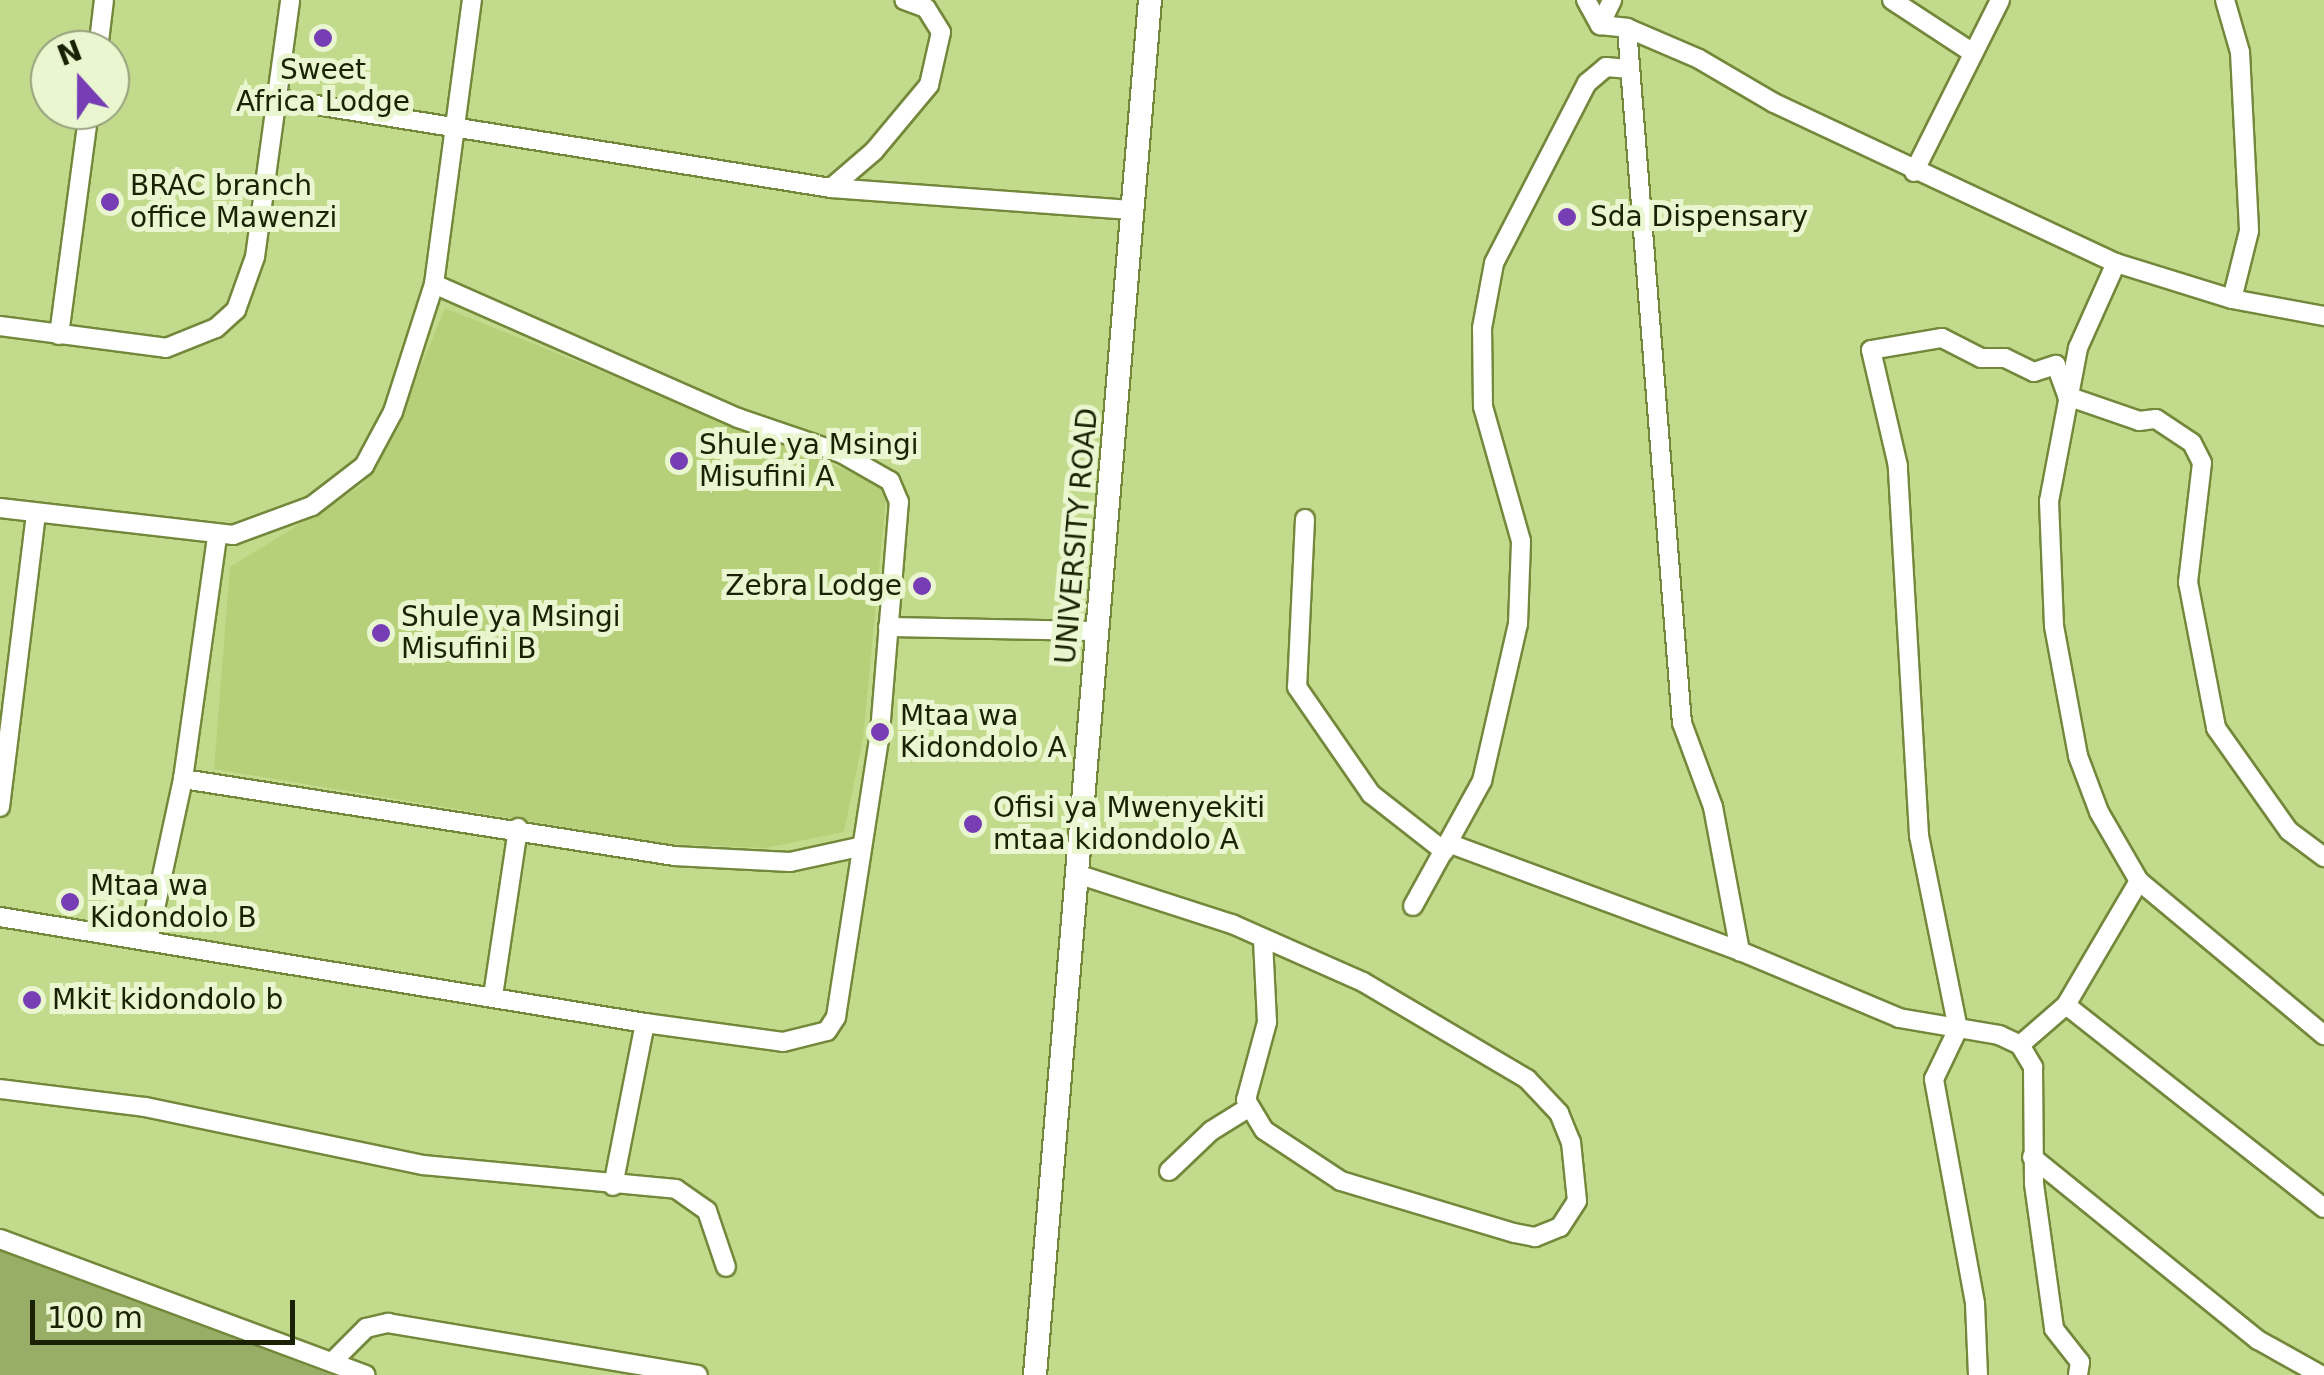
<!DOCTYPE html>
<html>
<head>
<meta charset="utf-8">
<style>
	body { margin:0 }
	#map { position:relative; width:2324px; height:1375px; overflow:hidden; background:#c2da8b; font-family:"DejaVu Sans",sans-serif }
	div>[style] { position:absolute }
	.built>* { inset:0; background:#b6d079 }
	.green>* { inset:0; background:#98ae66 }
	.roads { filter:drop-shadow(2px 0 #73883b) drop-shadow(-2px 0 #73883b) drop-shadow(0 2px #73883b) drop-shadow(0 -2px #73883b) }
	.minor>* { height:18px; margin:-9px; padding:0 9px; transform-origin:9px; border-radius:9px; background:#fff }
	.major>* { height:22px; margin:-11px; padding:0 11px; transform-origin:11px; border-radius:11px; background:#fff }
	.dots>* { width:28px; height:28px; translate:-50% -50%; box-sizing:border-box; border:5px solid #e9f6cf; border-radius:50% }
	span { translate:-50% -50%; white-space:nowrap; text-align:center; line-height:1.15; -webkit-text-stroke:10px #e9f6cf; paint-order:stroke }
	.poi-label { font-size:28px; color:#1a2203 }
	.left { translate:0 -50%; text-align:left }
	.right { translate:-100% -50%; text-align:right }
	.street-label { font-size:28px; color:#1a2203 }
	.north { position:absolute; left:30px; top:30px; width:100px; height:100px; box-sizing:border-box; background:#e9f6cf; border:2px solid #96a17d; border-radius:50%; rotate:339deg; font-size:28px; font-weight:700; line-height:40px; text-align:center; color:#1a2203 }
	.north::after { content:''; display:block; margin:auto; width:35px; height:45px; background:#763db4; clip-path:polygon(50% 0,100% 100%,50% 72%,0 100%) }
	.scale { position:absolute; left:30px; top:1300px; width:265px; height:45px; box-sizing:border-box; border:5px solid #1a2203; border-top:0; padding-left:12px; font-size:30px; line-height:35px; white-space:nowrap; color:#1a2203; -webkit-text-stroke:8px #e9f6cf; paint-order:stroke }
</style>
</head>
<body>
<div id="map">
	<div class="built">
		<div style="clip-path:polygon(445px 308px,887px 487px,863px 739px,844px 832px,765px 848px,668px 844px,214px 769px,230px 567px,361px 486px,388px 446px)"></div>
	</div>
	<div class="green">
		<div style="clip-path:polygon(0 1251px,332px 1375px,0 1375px)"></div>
	</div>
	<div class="roads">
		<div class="minor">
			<div style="left:1586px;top:0;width:29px;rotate:61deg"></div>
			<div style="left:1600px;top:25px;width:27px;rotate:6deg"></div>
			<div style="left:1627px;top:28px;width:78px;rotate:23.3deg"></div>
			<div style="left:1699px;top:59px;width:87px;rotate:30.4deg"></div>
			<div style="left:1774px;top:103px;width:378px;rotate:25.1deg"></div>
			<div style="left:2116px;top:263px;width:121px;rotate:17.2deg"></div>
			<div style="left:2232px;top:299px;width:94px;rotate:10.5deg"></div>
			<div style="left:1892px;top:0;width:97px;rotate:33.2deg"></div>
			<div style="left:2225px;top:0;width:54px;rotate:73.9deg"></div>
			<div style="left:2240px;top:52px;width:179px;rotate:87.1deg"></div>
			<div style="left:2249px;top:231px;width:70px;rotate:104deg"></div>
			<div style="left:1600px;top:25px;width:28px;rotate:-64deg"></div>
			<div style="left:1627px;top:28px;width:697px;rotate:85.48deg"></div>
			<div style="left:1682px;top:723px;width:90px;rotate:69.7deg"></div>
			<div style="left:1713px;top:807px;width:147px;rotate:79.4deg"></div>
			<div style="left:1740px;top:951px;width:173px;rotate:22.8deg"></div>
			<div style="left:1899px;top:1018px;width:101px;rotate:9.6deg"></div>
			<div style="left:1999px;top:1035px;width:23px;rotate:25deg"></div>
			<div style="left:2020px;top:1045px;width:26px;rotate:59deg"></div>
			<div style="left:2033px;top:1067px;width:117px;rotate:89.5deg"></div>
			<div style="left:2034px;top:1184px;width:146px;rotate:82.1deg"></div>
			<div style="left:2054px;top:1329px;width:42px;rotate:51.8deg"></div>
			<div style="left:2080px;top:1362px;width:13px;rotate:99deg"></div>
			<div style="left:98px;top:50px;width:50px;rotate:-83.2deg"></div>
			<div style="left:279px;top:99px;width:559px;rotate:9.16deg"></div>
			<div style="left:831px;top:188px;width:304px;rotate:4.2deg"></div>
			<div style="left:1914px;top:172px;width:192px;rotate:-63.4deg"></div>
			<div style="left:831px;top:188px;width:57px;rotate:-40.7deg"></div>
			<div style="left:874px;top:151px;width:86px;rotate:-50.2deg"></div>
			<div style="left:929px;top:85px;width:54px;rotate:-77.2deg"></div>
			<div style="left:941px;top:32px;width:28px;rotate:-122deg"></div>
			<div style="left:926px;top:8px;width:23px;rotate:-160deg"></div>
			<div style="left:2116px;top:263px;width:93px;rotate:114.1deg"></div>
			<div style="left:2078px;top:348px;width:156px;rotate:100.7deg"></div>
			<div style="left:2049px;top:501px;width:125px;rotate:87.7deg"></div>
			<div style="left:2054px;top:626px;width:132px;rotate:79.5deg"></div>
			<div style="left:2078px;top:756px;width:60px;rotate:69.4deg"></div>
			<div style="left:2099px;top:812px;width:80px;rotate:59.9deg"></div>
			<div style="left:2139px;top:881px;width:241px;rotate:39.8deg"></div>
			<div style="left:0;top:326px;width:167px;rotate:7.5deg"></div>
			<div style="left:166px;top:348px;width:54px;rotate:-21.8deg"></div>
			<div style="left:216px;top:328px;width:27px;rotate:-42deg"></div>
			<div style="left:236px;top:310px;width:56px;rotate:-70.3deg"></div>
			<div style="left:255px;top:257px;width:259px;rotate:-82.2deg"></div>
			<div style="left:59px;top:335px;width:227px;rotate:-82.4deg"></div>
			<div style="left:0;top:508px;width:235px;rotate:6.6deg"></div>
			<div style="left:233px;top:535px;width:84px;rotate:-20.2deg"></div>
			<div style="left:312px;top:506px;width:66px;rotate:-37.6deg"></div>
			<div style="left:364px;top:466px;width:61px;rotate:-61.8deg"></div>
			<div style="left:393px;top:412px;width:134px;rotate:-72.2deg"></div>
			<div style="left:434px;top:284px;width:287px;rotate:-82.4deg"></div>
			<div style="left:1305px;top:519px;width:168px;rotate:92.7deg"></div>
			<div style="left:1297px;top:687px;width:130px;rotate:55.3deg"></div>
			<div style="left:1371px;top:794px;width:93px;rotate:38deg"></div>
			<div style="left:888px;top:627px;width:208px;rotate:1.1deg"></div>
			<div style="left:183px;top:779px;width:497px;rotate:8.9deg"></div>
			<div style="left:674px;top:856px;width:116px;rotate:3deg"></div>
			<div style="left:790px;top:862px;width:71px;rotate:-12.3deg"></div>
			<div style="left:0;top:807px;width:296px;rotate:-83deg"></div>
			<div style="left:1448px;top:843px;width:311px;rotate:20.3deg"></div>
			<div style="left:1080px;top:875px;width:160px;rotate:17.9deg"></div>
			<div style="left:1232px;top:924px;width:143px;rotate:23.9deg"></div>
			<div style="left:1363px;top:982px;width:191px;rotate:30.6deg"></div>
			<div style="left:1527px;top:1079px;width:47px;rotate:46.7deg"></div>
			<div style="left:1559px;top:1113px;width:31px;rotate:68deg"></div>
			<div style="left:1571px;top:1142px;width:59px;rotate:84.2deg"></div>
			<div style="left:1577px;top:1201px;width:31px;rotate:123deg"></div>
			<div style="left:1560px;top:1227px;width:27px;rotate:158deg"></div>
			<div style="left:1535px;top:1237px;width:21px;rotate:-169deg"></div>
			<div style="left:1514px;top:1233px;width:181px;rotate:-163.3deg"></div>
			<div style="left:1341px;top:1181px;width:92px;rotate:-146.5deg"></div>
			<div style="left:1264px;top:1130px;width:35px;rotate:-121deg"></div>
			<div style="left:1246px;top:1100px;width:81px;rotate:-74.9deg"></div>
			<div style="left:1267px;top:1022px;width:83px;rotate:-92.8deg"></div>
			<div style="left:1413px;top:906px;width:143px;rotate:-61.1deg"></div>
			<div style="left:1482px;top:781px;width:161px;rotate:-77.1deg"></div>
			<div style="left:1518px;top:624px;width:83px;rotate:-87.9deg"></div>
			<div style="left:1521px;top:541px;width:139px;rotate:-105.8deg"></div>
			<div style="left:1483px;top:407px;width:79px;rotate:-90.7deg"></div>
			<div style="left:1482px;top:328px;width:66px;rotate:-79.5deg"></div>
			<div style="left:1494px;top:263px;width:203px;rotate:-62.7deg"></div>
			<div style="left:1587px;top:83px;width:25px;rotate:-40deg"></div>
			<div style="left:1606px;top:67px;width:24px;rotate:5deg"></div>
			<div style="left:0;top:917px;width:654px;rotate:9.33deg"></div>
			<div style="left:645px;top:1023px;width:139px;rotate:7.8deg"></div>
			<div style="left:783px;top:1042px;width:45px;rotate:-14deg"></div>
			<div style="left:827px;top:1031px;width:17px;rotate:-57deg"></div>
			<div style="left:836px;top:1017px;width:288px;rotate:-81.2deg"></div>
			<div style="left:880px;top:732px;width:231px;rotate:-85.3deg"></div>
			<div style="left:899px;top:502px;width:23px;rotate:-113deg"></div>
			<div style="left:890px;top:481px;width:56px;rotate:-150.3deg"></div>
			<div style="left:841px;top:453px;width:109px;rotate:-161.2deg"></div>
			<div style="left:738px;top:418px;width:332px;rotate:-156.2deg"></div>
			<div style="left:148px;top:941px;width:166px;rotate:-77.8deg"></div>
			<div style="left:183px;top:779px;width:245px;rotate:-82deg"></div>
			<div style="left:493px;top:996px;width:170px;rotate:-81.5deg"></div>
			<div style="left:2066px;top:1005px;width:328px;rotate:38.2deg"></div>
			<div style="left:2020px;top:1045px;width:61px;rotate:-41deg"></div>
			<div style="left:2066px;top:1005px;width:144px;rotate:-59.5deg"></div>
			<div style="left:0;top:1089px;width:146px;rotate:7.1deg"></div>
			<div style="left:145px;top:1107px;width:284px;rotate:11.8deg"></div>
			<div style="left:423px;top:1165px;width:254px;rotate:5.4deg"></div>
			<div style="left:676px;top:1189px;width:38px;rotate:35deg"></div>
			<div style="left:707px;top:1211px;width:59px;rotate:71.3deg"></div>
			<div style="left:2032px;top:1157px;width:291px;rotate:39deg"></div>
			<div style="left:2258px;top:1340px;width:72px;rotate:29.1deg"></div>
			<div style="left:1169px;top:1171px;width:58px;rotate:-43.6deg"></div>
			<div style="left:1211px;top:1131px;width:44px;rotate:-31.9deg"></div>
			<div style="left:613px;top:1186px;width:166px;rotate:-78.9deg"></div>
			<div style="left:0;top:1239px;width:390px;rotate:20.4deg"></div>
			<div style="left:333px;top:1361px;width:47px;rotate:-45deg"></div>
			<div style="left:366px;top:1328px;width:23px;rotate:-13deg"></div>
			<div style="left:388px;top:1323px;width:314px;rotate:9.5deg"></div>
			<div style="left:1978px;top:1375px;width:72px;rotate:-92.4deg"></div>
			<div style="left:1975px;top:1303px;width:228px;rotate:-100.4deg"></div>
			<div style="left:1934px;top:1079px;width:55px;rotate:-64.4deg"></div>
			<div style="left:1958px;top:1029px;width:198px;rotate:-101.4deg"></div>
			<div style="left:1919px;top:835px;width:370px;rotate:-93.3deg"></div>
			<div style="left:1898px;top:466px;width:119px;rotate:-103.1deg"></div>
			<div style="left:1871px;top:350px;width:72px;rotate:-9.6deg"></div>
			<div style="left:1942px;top:338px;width:44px;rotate:27.1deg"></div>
			<div style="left:1981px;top:358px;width:24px"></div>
			<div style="left:2005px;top:358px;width:32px;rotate:26deg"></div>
			<div style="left:2034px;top:372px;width:23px;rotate:-18deg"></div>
			<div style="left:2056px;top:365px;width:33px;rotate:70deg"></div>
			<div style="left:2067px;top:396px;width:76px;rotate:19.1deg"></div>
			<div style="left:2139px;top:421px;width:17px;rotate:-7deg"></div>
			<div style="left:2156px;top:419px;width:43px;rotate:33.7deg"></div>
			<div style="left:2192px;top:443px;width:22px;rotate:63deg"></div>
			<div style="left:2202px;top:463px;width:120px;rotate:96.7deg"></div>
			<div style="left:2188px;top:582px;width:149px;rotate:79.1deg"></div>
			<div style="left:2216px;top:728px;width:126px;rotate:54.7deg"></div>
			<div style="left:2289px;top:831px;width:44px;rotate:36.6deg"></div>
		</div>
		<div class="major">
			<div style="left:1035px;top:1375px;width:1380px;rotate:-85.22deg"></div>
		</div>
	</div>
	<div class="dots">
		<div style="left:323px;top:38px;background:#763db4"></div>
		<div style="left:110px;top:202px;background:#763db4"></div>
		<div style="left:1567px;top:217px;background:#763db4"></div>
		<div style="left:679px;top:461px;background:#763db4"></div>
		<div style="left:922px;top:586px;background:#763db4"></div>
		<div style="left:381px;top:633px;background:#763db4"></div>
		<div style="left:880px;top:732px;background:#763db4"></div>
		<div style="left:973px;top:824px;background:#763db4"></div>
		<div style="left:70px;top:902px;background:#763db4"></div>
		<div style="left:32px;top:1000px;background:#763db4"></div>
	</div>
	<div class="poi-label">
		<span style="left:323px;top:86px">Sweet<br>Africa Lodge</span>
		<span class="left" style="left:130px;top:202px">BRAC branch<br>office Mawenzi</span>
		<span class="left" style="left:1590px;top:217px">Sda Dispensary</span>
		<span class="left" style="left:699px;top:461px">Shule ya Msingi<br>Misufini A</span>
		<span class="right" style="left:902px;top:586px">Zebra Lodge</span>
		<span class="left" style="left:401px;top:633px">Shule ya Msingi<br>Misufini B</span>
		<span class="left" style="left:900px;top:732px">Mtaa wa<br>Kidondolo A</span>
		<span class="left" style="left:993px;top:824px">Ofisi ya Mwenyekiti<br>mtaa kidondolo A</span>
		<span class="left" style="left:90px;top:902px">Mtaa wa<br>Kidondolo B</span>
		<span class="left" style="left:52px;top:1000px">Mkit kidondolo b</span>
	</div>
	<div class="street-label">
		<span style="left:1077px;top:536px;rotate:-85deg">UNIVERSITY ROAD</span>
	</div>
	<div class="north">N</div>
	<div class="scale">100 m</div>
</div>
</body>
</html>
